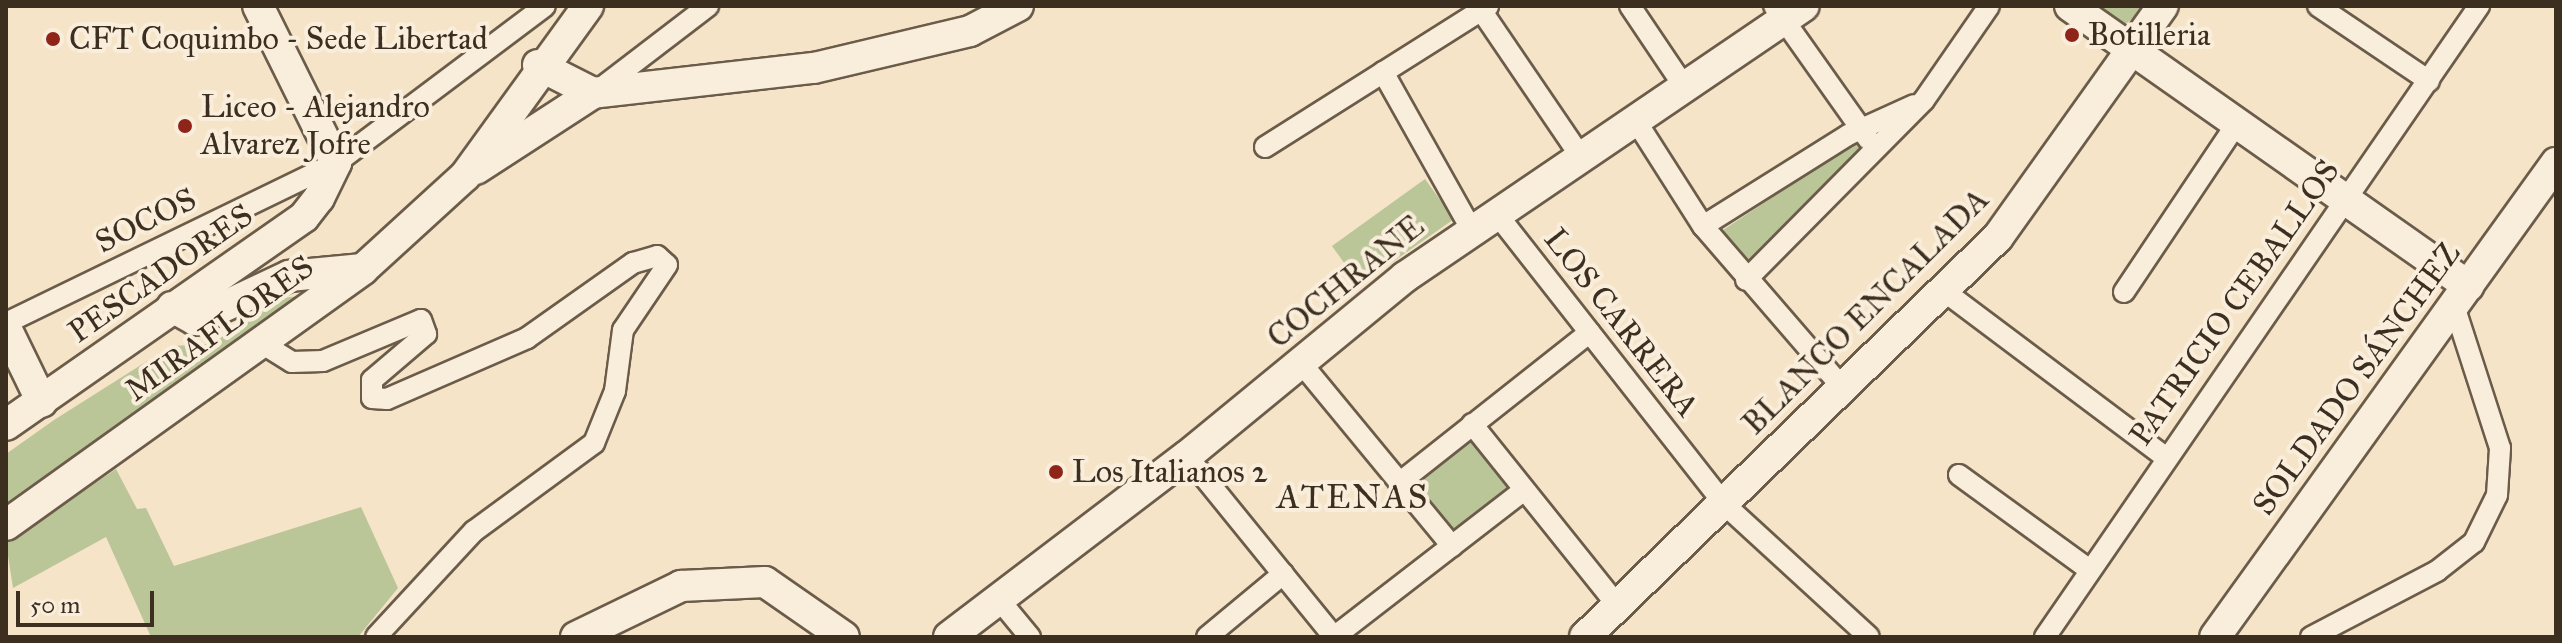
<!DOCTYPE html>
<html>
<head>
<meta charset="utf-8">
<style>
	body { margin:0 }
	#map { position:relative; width:2562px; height:643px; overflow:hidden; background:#f6e4c8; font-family:"IM FELL Great Primer",serif }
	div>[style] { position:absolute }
	.green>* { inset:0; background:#bac598 }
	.roads { filter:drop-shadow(2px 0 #6b5c4a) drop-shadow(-2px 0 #6b5c4a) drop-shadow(0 2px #6b5c4a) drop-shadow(0 -2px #6b5c4a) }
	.street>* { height:20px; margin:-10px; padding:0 10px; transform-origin:10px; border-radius:10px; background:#f9eddb }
	.secondary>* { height:30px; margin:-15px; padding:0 15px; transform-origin:15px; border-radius:15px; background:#f9eddb }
	.dots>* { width:22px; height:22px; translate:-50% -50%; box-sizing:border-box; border:4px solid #f9eddb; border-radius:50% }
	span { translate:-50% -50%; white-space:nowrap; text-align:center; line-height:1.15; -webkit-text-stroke:8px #f9eddb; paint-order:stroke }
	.poi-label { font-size:32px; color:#3d2f20 }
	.left { translate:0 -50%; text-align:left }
	.street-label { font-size:32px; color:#3d2f20 }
	.neighbourhood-label { font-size:34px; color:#3d2f20; letter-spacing:2px }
	.frame { position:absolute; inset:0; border:8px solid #3d2f20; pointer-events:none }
	.scale { position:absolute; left:16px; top:591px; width:138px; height:36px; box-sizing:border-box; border:4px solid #3d2f20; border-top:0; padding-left:10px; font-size:24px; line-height:28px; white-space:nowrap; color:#3d2f20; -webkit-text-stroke:6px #f9eddb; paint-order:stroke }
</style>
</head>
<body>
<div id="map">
	<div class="green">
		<div style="clip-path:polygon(2087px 6px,2147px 6px,2120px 29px)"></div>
		<div style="clip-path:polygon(1857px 141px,1868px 149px,1748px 264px,1720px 232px)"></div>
		<div style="clip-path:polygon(1425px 179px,1454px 219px,1360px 285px,1332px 246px)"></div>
		<div style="clip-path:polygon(321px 294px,6px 511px,6px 454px,54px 420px,171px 346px,211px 344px,280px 298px)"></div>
		<div style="clip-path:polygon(1466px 435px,1511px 491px,1453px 537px,1408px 481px)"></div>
		<div style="clip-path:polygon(116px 469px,137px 509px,146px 508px,174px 566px,361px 507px,398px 588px,358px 637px,151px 637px,106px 537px,13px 588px,6px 543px)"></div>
	</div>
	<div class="roads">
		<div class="street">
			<div style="left:1630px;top:6px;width:99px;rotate:56.1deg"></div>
			<div style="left:1774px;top:6px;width:164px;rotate:54.7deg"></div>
			<div style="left:2318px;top:6px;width:134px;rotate:34deg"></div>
			<div style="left:1481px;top:10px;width:178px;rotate:55.8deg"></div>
			<div style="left:1383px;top:72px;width:180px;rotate:60.7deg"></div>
			<div style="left:597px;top:91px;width:140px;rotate:-37.4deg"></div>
			<div style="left:1636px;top:121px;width:125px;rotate:57.5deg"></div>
			<div style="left:1703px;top:226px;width:214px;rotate:49.2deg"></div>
			<div style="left:1265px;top:147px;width:264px;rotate:-32.3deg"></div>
			<div style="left:1496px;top:213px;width:371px;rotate:51.9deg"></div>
			<div style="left:1725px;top:505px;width:195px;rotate:42.5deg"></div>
			<div style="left:1703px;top:226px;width:171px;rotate:-32.1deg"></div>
			<div style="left:1848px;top:135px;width:72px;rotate:-24.4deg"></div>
			<div style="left:1746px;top:280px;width:253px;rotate:-45.3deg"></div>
			<div style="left:1924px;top:100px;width:114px;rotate:-55.3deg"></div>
			<div style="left:1944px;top:291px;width:275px;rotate:36.9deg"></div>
			<div style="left:2124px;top:292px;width:203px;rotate:-56.2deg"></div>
			<div style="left:6px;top:323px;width:367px;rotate:-25.9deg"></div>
			<div style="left:336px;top:163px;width:261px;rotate:-36.9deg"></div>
			<div style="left:263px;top:344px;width:34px;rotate:32deg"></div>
			<div style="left:292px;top:362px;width:31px;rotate:-2deg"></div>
			<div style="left:323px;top:361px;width:106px;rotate:-22.7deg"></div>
			<div style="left:421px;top:320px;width:15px;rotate:70deg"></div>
			<div style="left:426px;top:334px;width:71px;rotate:139.6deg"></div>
			<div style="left:372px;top:380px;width:18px;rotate:90deg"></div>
			<div style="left:372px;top:398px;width:15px;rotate:4deg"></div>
			<div style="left:387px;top:399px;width:153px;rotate:-23.5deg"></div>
			<div style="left:527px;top:338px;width:130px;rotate:-35.3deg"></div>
			<div style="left:633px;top:263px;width:25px;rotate:-16deg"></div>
			<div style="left:657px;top:256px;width:13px;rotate:42deg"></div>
			<div style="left:667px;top:265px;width:78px;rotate:124.1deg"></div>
			<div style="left:623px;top:330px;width:62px;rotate:97.5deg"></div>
			<div style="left:615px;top:391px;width:56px;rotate:112deg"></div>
			<div style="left:594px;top:443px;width:149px;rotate:143.7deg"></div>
			<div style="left:474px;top:531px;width:144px;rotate:132.8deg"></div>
			<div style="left:1302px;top:364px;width:236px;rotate:50.5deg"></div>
			<div style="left:1472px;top:424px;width:233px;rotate:51.3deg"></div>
			<div style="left:1187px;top:456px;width:233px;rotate:50.9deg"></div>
			<div style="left:1959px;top:475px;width:158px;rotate:36deg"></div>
			<div style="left:1399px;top:483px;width:243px;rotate:-38.3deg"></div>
			<div style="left:997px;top:597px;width:52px;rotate:50.5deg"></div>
			<div style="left:1207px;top:637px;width:99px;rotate:-39.7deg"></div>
			<div style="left:1334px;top:637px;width:240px;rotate:-37.7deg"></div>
			<div style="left:2045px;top:637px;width:766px;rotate:-55.48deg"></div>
			<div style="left:2311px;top:637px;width:142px;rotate:-27.6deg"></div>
			<div style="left:2437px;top:571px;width:47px;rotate:-38.1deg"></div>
			<div style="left:2474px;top:542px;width:52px;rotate:-63.9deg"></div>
			<div style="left:2497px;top:495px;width:47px;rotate:-86.3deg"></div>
			<div style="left:2500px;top:448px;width:149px;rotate:-107.9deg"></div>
		</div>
		<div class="secondary">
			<div style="left:2070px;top:6px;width:487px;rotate:35.1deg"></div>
			<div style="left:538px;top:65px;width:62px;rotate:27deg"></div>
			<div style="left:593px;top:93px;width:222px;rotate:-6.5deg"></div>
			<div style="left:814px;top:68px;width:160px;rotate:-13.3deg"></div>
			<div style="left:970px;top:31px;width:54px;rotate:-27.5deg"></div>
			<div style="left:476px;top:169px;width:140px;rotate:-33deg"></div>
			<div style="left:172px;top:307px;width:26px;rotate:29deg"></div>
			<div style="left:195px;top:320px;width:104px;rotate:-25.1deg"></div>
			<div style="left:289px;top:276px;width:74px;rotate:-5.4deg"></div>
			<div style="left:6px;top:328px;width:82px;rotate:64.1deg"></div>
			<div style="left:6px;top:425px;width:363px;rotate:-34.9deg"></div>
			<div style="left:304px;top:217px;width:24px;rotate:-52deg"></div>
			<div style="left:319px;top:198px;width:39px;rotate:-64deg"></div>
			<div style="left:336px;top:163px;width:175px;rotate:-116.4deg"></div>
			<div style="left:6px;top:525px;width:439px;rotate:-35.6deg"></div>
			<div style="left:363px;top:269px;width:138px;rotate:-42.4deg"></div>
			<div style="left:465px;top:176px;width:210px;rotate:-54.1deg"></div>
			<div style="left:576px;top:637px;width:117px;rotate:-25.9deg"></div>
			<div style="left:681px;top:586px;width:84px;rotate:-2.7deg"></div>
			<div style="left:765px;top:582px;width:96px;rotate:34.8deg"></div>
			<div style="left:949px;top:637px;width:299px;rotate:-37.3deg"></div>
			<div style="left:1187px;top:456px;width:282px;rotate:-39.4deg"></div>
			<div style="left:1405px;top:277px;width:482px;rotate:-34.2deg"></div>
			<div style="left:1585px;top:637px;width:575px;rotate:-44.08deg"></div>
			<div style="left:1998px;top:237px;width:284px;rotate:-54.5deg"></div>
			<div style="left:2215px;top:637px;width:584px;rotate:-54.27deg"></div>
		</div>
	</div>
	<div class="dots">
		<div style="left:2072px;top:35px;background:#8f2418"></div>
		<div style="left:53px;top:39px;background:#8f2418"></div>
		<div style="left:185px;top:126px;background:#8f2418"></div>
		<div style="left:1056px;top:472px;background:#8f2418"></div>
	</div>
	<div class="poi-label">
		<span class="left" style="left:2088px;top:35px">Botilleria</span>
		<span class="left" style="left:69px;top:39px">CFT Coquimbo - Sede Libertad</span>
		<span class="left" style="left:201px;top:126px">Liceo - Alejandro<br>Alvarez Jofre</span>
		<span class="left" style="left:1072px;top:472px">Los Italianos 2</span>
	</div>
	<div class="street-label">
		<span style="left:146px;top:221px;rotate:-26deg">SOCOS</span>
		<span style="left:161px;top:274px;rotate:-35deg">PESCADORES</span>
		<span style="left:1346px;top:282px;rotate:-39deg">COCHRANE</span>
		<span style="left:2235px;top:303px;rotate:-55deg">PATRICIO CEBALLOS</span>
		<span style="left:1866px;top:312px;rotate:-45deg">BLANCO ENCALADA</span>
		<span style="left:1621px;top:323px;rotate:52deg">LOS CARRERA</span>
		<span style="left:220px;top:329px;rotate:-36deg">MIRAFLORES</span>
		<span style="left:2357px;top:379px;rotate:-54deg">SOLDADO SÁNCHEZ</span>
	</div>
	<div class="neighbourhood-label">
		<span style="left:1353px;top:497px">ATENAS</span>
	</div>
	<div class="frame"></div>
	<div class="scale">50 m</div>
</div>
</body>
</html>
